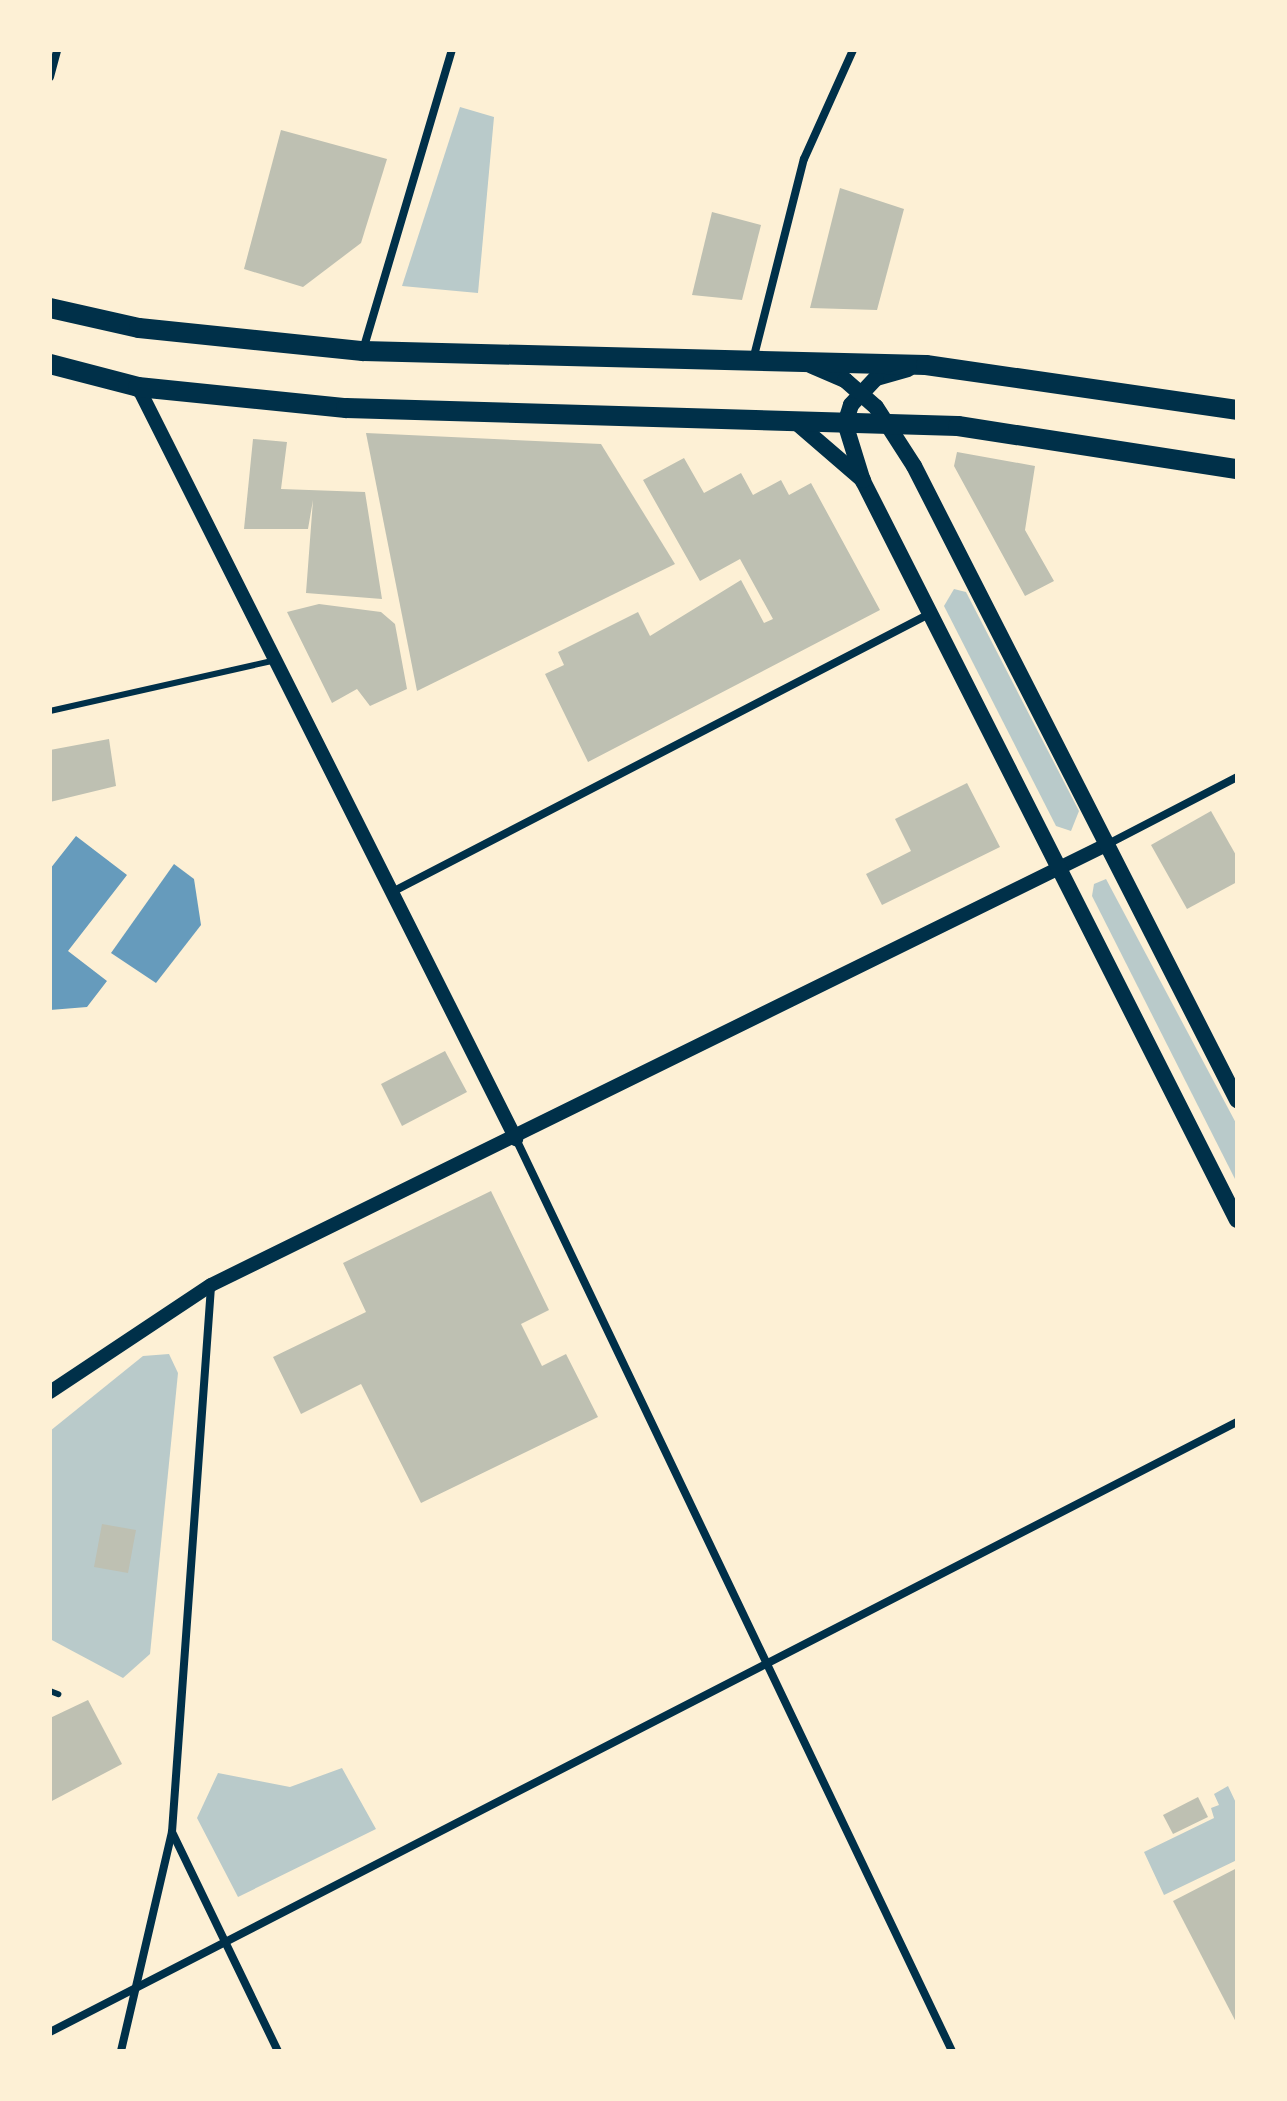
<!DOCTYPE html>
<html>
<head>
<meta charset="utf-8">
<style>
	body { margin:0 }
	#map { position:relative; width:1287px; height:2101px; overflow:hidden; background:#fdf0d5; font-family:"Roboto Condensed",sans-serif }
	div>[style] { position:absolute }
	.green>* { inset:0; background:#b9caca }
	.water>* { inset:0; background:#669bbc }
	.building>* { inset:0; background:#bec0b2 }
	.service>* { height:6px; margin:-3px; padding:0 3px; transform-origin:3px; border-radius:3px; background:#003049 }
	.minor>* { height:8px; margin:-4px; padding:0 4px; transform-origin:4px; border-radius:4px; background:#003049 }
	.tertiary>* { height:14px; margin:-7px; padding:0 7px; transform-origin:7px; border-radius:7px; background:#003049 }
	.secondary>* { height:16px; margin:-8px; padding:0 8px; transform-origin:8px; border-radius:8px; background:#003049 }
	.primary>* { height:20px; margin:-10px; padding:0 10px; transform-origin:10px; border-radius:10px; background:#003049 }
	span { translate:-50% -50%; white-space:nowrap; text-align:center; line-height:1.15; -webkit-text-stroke:8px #fdf0d5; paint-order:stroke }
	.frame { position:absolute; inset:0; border:52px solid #fdf0d5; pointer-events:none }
</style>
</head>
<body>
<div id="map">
	<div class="green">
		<div style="clip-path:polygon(460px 107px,494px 117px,478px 293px,402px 286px)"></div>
		<div style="clip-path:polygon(954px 589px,966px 592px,1079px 811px,1071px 831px,1056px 826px,944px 606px)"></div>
		<div style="clip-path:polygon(1106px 879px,1237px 1125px,1237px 1183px,1092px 896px,1094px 884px)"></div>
		<div style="clip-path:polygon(169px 1354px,178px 1373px,150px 1654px,123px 1678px,50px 1639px,50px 1431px,143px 1356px)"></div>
		<div style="clip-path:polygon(342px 1768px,376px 1829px,238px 1897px,197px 1818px,218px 1773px,290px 1787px)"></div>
		<div style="clip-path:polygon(1228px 1786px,1237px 1805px,1237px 1860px,1164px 1895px,1144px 1852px,1214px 1818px,1211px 1808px,1219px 1805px,1214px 1794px)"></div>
	</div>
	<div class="water">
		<div style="clip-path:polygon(76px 836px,127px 875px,68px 951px,107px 981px,87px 1007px,50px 1010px,50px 869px)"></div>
		<div style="clip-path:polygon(174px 864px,194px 879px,201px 925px,156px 983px,111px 953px)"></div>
	</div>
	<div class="building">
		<div style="clip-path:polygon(281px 130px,387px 159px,361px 243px,303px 287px,244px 269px)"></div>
		<div style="clip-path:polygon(840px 188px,904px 209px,877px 310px,810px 308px)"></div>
		<div style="clip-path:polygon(712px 212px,761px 225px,742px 300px,692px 295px)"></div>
		<div style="clip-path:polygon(366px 433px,601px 444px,675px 564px,417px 691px)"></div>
		<div style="clip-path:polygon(253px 439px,287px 442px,281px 489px,365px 492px,382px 599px,306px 593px,313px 500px,308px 529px,244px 529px)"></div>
		<div style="clip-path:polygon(957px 452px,1035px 466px,1025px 530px,1054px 581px,1025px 596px,954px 466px)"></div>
		<div style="clip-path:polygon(684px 458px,704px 493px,741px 473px,753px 495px,781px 480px,789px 495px,811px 483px,880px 610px,588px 762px,545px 674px,564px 665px,558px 652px,638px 612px,650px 636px,741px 580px,764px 623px,773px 619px,740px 559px,700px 581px,643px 480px)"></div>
		<div style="clip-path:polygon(319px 604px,381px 612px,395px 624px,407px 689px,370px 706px,357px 689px,332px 703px,287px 612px)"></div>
		<div style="clip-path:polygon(109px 739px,116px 786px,50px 802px,50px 750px)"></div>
		<div style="clip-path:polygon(967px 783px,1000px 847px,882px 905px,866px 874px,911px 851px,895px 819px)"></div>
		<div style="clip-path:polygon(1211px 811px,1237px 857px,1237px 882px,1187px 909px,1151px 845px)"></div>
		<div style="clip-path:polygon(445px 1051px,467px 1092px,402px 1126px,381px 1084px)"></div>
		<div style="clip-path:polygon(491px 1191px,549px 1310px,521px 1324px,542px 1366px,566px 1354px,598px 1417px,421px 1503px,361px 1384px,301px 1414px,273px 1357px,366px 1312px,343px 1263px)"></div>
		<div style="clip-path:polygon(102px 1524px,136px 1530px,128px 1573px,94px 1567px)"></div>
		<div style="clip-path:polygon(88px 1700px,122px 1764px,50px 1802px,50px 1718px)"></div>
		<div style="clip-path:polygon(1198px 1797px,1208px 1817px,1173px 1834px,1163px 1815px)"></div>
		<div style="clip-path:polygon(1237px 1868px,1237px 2024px,1173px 1901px)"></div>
	</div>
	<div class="service">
		<div style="left:50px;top:711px;width:232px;rotate:-12.7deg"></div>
		<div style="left:50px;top:1691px;width:9px;rotate:21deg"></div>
	</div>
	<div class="minor">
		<div style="left:50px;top:77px;width:28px;rotate:-75deg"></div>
		<div style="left:363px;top:350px;width:313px;rotate:-73.5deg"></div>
		<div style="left:753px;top:360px;width:207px;rotate:-75.8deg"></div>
		<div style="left:804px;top:159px;width:120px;rotate:-65.8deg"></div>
		<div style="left:1108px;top:844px;width:145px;rotate:-27.4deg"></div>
		<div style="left:396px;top:890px;width:602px;rotate:-27.37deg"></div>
		<div style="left:516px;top:1139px;width:1011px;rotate:64.45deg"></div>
		<div style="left:172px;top:1832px;width:243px;rotate:64.2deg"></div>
		<div style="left:50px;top:2032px;width:1335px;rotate:-27.2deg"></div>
		<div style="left:121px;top:2051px;width:225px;rotate:-76.9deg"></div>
		<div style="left:172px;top:1832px;width:547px;rotate:-85.91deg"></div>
	</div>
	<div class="tertiary">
		<div style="left:138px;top:387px;width:842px;rotate:63.31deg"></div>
		<div style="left:50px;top:1392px;width:193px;rotate:-33.6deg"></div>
		<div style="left:211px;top:1285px;width:1000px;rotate:-26.18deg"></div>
	</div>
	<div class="secondary">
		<div style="left:812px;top:366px;width:36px;rotate:23deg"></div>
		<div style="left:845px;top:380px;width:41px;rotate:41.1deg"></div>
		<div style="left:876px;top:407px;width:70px;rotate:57.2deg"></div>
		<div style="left:914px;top:466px;width:712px;rotate:63deg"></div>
		<div style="left:908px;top:369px;width:33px;rotate:164deg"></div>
		<div style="left:876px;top:378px;width:37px;rotate:133deg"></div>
		<div style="left:851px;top:405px;width:19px;rotate:108deg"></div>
		<div style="left:845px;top:423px;width:61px;rotate:72.8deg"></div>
		<div style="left:863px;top:481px;width:828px;rotate:63.16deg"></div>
		<div style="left:798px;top:424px;width:86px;rotate:40.7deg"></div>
	</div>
	<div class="primary">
		<div style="left:50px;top:308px;width:91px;rotate:12.7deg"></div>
		<div style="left:139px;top:328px;width:225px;rotate:5.9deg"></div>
		<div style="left:363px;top:351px;width:563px;rotate:1.42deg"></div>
		<div style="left:926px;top:365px;width:314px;rotate:8.2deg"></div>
		<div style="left:50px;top:364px;width:91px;rotate:14.6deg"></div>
		<div style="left:138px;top:387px;width:209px;rotate:5.8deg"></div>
		<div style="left:346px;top:408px;width:612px;rotate:1.68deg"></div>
		<div style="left:958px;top:426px;width:282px;rotate:8.8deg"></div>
	</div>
	<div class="frame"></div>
</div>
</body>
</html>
